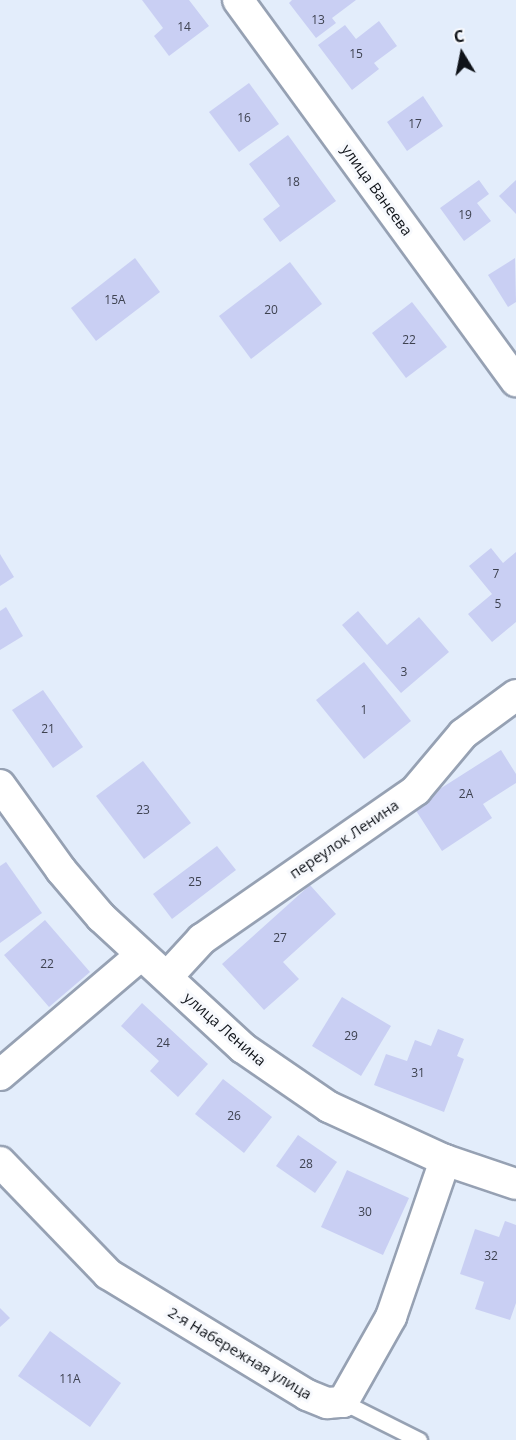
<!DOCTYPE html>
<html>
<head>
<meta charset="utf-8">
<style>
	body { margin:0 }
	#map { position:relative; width:516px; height:1440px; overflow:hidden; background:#e3edfb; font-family:"Open Sans",sans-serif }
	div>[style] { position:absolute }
	.building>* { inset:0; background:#c9cff3 }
	.roads { filter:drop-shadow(2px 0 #96a1b3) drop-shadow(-2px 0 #96a1b3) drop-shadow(0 2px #96a1b3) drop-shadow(0 -2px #96a1b3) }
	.lane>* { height:15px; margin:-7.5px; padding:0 7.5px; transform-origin:7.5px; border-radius:7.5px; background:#fff }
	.street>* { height:30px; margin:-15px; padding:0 15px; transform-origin:15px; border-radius:15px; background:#fff }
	span { translate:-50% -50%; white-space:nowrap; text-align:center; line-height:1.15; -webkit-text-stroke:6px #f7f9fd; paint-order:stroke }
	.number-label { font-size:12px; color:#3e4250 }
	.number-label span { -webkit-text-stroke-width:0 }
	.street-label { font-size:15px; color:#0f1319 }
	.north { position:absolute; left:432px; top:24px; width:60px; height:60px; -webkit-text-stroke:4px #f7f9fd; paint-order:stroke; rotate:350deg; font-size:16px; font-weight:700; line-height:24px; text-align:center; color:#0f1319 }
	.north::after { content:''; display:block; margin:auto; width:21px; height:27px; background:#0f1319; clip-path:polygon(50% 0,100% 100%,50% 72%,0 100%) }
</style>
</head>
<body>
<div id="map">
	<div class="building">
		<div style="clip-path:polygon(142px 0,189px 0,209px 26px,169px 56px,154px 36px,163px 28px)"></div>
		<div style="clip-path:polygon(292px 0,356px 0,332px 18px,336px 23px,316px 38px,289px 3px)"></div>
		<div style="clip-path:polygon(379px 21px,397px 46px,374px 63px,379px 69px,352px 90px,318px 45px,345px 25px,356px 39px)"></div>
		<div style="clip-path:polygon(249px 83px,279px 124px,239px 152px,209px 112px)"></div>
		<div style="clip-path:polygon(423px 96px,443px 126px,407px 151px,387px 122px)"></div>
		<div style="clip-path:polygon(288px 135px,336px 201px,280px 242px,263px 219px,280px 206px,249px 164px)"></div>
		<div style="clip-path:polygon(479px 180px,489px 194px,477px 203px,491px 221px,464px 241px,440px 208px)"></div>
		<div style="clip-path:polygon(516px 180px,516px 214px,499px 196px)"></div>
		<div style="clip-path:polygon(135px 258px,160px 292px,96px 341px,71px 308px)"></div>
		<div style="clip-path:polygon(515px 258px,516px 302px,508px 307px,488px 275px)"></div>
		<div style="clip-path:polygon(290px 262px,322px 304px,251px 359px,219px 316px)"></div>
		<div style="clip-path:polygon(412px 302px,447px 347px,406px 378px,372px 333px)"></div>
		<div style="clip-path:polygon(491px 548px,503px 563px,516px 552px,516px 622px,492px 642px,468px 614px,492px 594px,469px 566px)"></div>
		<div style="clip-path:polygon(0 554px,14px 577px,0 586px)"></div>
		<div style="clip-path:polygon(6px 607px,23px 636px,0 650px,0 611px)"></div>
		<div style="clip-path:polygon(358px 611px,387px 645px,419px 617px,449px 652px,401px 693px,342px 625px)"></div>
		<div style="clip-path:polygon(364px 662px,411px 721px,364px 759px,316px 700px)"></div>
		<div style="clip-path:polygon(43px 690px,83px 747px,53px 768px,12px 710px)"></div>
		<div style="clip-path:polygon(501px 750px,516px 774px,516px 783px,483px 804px,492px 818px,442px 851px,413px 806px)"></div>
		<div style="clip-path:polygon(143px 761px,191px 823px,144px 859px,96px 796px)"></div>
		<div style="clip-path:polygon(217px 846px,236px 870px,172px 919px,153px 894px)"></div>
		<div style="clip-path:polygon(6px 862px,42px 913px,0 943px,0 866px)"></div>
		<div style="clip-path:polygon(310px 885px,336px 914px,283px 962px,299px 979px,264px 1010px,222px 964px)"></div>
		<div style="clip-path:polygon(45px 920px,90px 972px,49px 1007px,4px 955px)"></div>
		<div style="clip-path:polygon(342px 997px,391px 1026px,361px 1076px,312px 1046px)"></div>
		<div style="clip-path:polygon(142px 1003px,208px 1064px,178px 1097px,150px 1071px,159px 1061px,121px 1026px)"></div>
		<div style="clip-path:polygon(438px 1029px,464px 1039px,457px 1056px,464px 1059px,444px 1112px,374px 1085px,386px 1054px,407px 1061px,415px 1040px,431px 1046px)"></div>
		<div style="clip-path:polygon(223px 1079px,272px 1117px,244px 1153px,195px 1114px)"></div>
		<div style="clip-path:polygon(298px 1135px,337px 1162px,315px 1193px,276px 1166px)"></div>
		<div style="clip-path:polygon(347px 1170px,409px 1198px,383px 1255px,321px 1227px)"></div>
		<div style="clip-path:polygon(505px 1221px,516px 1225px,516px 1303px,510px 1320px,475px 1309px,484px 1282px,460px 1274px,475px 1229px,499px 1237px)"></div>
		<div style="clip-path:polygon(0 1308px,10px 1318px,0 1327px)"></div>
		<div style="clip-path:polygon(50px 1331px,121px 1383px,90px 1427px,18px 1376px)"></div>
	</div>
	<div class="roads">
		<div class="lane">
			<div style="left:343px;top:1402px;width:85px;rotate:26.6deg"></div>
		</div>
		<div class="street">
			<div style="left:238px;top:0;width:472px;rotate:53.9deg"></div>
			<div style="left:0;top:785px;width:105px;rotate:54.3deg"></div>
			<div style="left:61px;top:870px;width:62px;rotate:49.6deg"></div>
			<div style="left:101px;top:917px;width:193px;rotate:42.7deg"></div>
			<div style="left:243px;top:1048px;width:104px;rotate:34.5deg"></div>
			<div style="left:329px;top:1107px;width:128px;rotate:24.6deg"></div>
			<div style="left:445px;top:1160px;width:75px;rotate:18.7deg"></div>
			<div style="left:167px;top:977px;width:52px;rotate:-47.4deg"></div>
			<div style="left:202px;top:939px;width:261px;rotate:-34.8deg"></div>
			<div style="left:416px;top:790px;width:73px;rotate:-50deg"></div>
			<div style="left:463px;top:734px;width:66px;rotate:-36.3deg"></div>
			<div style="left:0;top:1075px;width:185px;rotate:-40.4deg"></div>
			<div style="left:0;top:1162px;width:156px;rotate:46deg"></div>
			<div style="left:108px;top:1274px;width:233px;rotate:31.3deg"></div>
			<div style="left:307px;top:1395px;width:22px;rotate:22deg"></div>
			<div style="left:327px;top:1403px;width:16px;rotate:-4deg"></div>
			<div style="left:343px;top:1402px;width:98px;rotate:-60.5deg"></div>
			<div style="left:391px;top:1317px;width:166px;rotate:-71deg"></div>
		</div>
	</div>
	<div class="number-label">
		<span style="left:318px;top:20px">13</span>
		<span style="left:184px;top:27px">14</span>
		<span style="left:356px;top:54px">15</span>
		<span style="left:244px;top:118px">16</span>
		<span style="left:415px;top:124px">17</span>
		<span style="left:293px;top:182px">18</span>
		<span style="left:465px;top:215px">19</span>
		<span style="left:115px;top:300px">15А</span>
		<span style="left:271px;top:310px">20</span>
		<span style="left:409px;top:340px">22</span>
		<span style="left:496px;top:574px">7</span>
		<span style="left:498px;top:604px">5</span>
		<span style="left:404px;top:672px">3</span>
		<span style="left:364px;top:710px">1</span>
		<span style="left:48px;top:729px">21</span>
		<span style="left:466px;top:794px">2А</span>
		<span style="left:143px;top:810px">23</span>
		<span style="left:195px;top:882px">25</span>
		<span style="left:280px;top:938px">27</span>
		<span style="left:47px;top:964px">22</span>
		<span style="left:351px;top:1036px">29</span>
		<span style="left:163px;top:1043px">24</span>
		<span style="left:418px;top:1073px">31</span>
		<span style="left:234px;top:1116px">26</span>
		<span style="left:306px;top:1164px">28</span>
		<span style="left:365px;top:1212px">30</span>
		<span style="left:491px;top:1256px">32</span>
		<span style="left:70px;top:1379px">11А</span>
	</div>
	<div class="street-label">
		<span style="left:377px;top:190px;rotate:54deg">улица Ванеева</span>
		<span style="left:344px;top:839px;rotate:-34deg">переулок Ленина</span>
		<span style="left:225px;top:1029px;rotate:41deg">улица Ленина</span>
		<span style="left:240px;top:1353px;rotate:31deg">2-я Набережная улица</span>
	</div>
	<div class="north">С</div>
</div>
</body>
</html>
